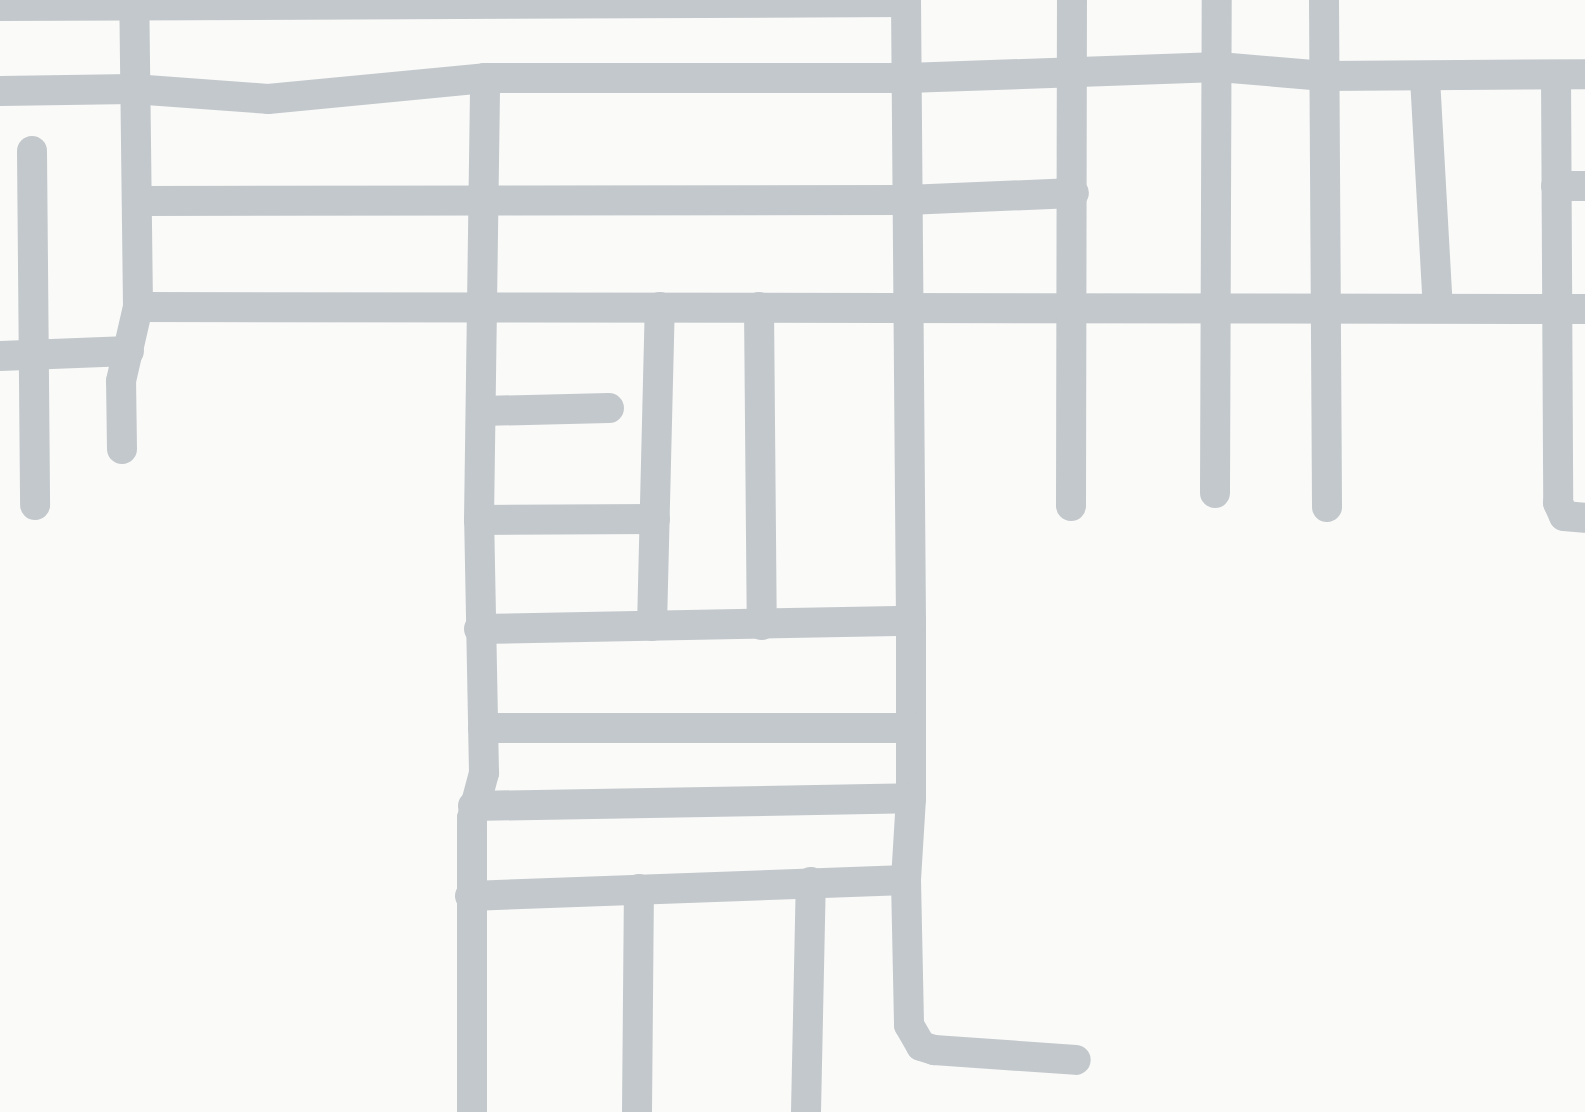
<!DOCTYPE html>
<html>
<head>
<meta charset="utf-8">
<style>
	body { margin:0 }
	#map { position:relative; width:1585px; height:1112px; overflow:hidden; background:#fafaf8; font-family:"Titillium Web",sans-serif }
	div>[style] { position:absolute }
	.street>* { height:30px; margin:-15px; padding:0 15px; transform-origin:15px; border-radius:15px; background:#c3c8cc }
	span { translate:-50% -50%; white-space:nowrap; text-align:center; line-height:1.15; -webkit-text-stroke:6px #fff; paint-order:stroke }
</style>
</head>
<body>
<div id="map">
	<div class="street">
		<div style="left:906px;top:0;width:621px;rotate:89.54deg"></div>
		<div style="left:911px;top:621px;width:177px;rotate:90deg"></div>
		<div style="left:911px;top:798px;width:82px;rotate:93.5deg"></div>
		<div style="left:906px;top:880px;width:145px;rotate:88.8deg"></div>
		<div style="left:909px;top:1025px;width:24px;rotate:60deg"></div>
		<div style="left:921px;top:1046px;width:14px;rotate:17deg"></div>
		<div style="left:934px;top:1050px;width:142px;rotate:4deg"></div>
		<div style="left:1324px;top:0;width:507px;rotate:89.66deg"></div>
		<div style="left:0;top:6px;width:906px;rotate:-0.25deg"></div>
		<div style="left:1556px;top:75px;width:428px;rotate:89.7deg"></div>
		<div style="left:1558px;top:503px;width:14px;rotate:65deg"></div>
		<div style="left:1564px;top:516px;width:21px;rotate:5deg"></div>
		<div style="left:1425px;top:78px;width:230px;rotate:86.8deg"></div>
		<div style="left:0;top:91px;width:133px;rotate:-0.9deg"></div>
		<div style="left:133px;top:89px;width:135px;rotate:4.2deg"></div>
		<div style="left:268px;top:99px;width:218px;rotate:-5.5deg"></div>
		<div style="left:485px;top:78px;width:422px"></div>
		<div style="left:907px;top:78px;width:312px;rotate:-2deg"></div>
		<div style="left:1219px;top:67px;width:106px;rotate:4.9deg"></div>
		<div style="left:1325px;top:76px;width:260px;rotate:-0.4deg"></div>
		<div style="left:32px;top:151px;width:354px;rotate:89.5deg"></div>
		<div style="left:1556px;top:186px;width:29px"></div>
		<div style="left:137px;top:201px;width:770px;rotate:-0.07deg"></div>
		<div style="left:907px;top:200px;width:167px;rotate:-2.4deg"></div>
		<div style="left:138px;top:307px;width:1447px;rotate:0.08deg"></div>
		<div style="left:759px;top:307px;width:318px;rotate:89.5deg"></div>
		<div style="left:0;top:356px;width:129px;rotate:-2.2deg"></div>
		<div style="left:481px;top:411px;width:128px;rotate:-1.3deg"></div>
		<div style="left:122px;top:449px;width:68px;rotate:-90.8deg"></div>
		<div style="left:121px;top:381px;width:76px;rotate:-77.1deg"></div>
		<div style="left:138px;top:307px;width:307px;rotate:-90.7deg"></div>
		<div style="left:1215px;top:493px;width:493px;rotate:-89.8deg"></div>
		<div style="left:1071px;top:506px;width:506px;rotate:-89.89deg"></div>
		<div style="left:479px;top:520px;width:176px;rotate:-0.3deg"></div>
		<div style="left:652px;top:626px;width:319px;rotate:-88.6deg"></div>
		<div style="left:479px;top:629px;width:432px;rotate:-1.1deg"></div>
		<div style="left:483px;top:728px;width:428px"></div>
		<div style="left:473px;top:806px;width:438px;rotate:-1deg"></div>
		<div style="left:470px;top:896px;width:436px;rotate:-2.1deg"></div>
		<div style="left:472px;top:1112px;width:294px;rotate:-90deg"></div>
		<div style="left:472px;top:818px;width:47px;rotate:-75.1deg"></div>
		<div style="left:484px;top:773px;width:253px;rotate:-91.1deg"></div>
		<div style="left:479px;top:520px;width:442px;rotate:-89.2deg"></div>
		<div style="left:637px;top:1112px;width:223px;rotate:-89.5deg"></div>
		<div style="left:806px;top:1112px;width:230px;rotate:-88.8deg"></div>
	</div>
</div>
</body>
</html>
